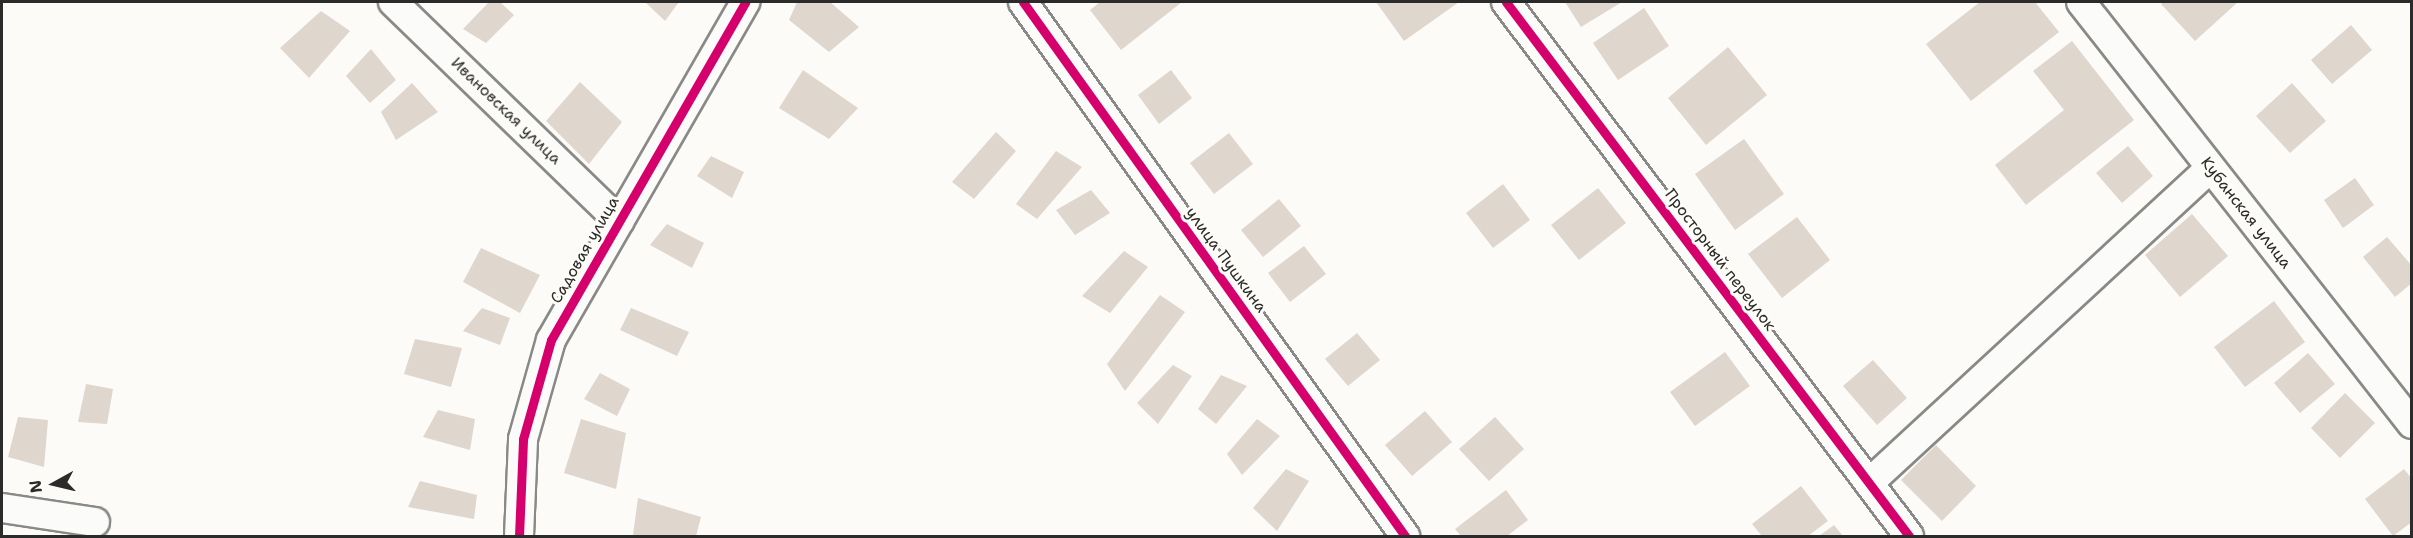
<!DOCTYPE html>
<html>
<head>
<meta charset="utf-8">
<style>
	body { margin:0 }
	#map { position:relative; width:2413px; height:538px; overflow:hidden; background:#fcfbf8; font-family:"Shantell Sans",sans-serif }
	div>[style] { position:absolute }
	.building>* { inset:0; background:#dfd6ce }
	.roads { filter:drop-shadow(2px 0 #898987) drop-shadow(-2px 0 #898987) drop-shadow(0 2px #898987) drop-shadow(0 -2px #898987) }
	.minor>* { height:28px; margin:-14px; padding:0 14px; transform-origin:14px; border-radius:14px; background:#fbfbf9 }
	.cycleway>* { height:9px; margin:-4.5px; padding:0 4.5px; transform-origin:4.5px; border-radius:4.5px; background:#d6006c }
	span { translate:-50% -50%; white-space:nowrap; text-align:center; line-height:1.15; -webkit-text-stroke:6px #fdfcf7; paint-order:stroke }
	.street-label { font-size:16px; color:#2b2b2b }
	.frame { position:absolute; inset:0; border:3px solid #2b2b2b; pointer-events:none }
	.north { position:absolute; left:24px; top:454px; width:60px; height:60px; -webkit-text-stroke:4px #fdfcf7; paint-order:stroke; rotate:262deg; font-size:16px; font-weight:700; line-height:24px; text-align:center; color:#2b2b2b }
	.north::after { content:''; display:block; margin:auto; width:21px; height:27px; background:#2b2b2b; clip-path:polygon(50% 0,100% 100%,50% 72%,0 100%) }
</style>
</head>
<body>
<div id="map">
	<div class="building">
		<div style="clip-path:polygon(489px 2px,500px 2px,514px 15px,486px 43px,463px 29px)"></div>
		<div style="clip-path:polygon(645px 2px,679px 2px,665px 21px)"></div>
		<div style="clip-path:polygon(797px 2px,830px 2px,859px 27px,829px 52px,789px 20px)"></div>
		<div style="clip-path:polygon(1100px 2px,1182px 2px,1121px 50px,1090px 10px)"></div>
		<div style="clip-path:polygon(1376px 2px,1459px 2px,1404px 41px)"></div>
		<div style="clip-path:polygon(1565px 2px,1622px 2px,1581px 27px)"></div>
		<div style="clip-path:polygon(1980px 2px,2035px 2px,2059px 32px,1971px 101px,1926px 44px)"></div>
		<div style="clip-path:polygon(2164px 2px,2238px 2px,2195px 41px,2161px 4px)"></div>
		<div style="clip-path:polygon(1644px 8px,1669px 46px,1618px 80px,1593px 43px)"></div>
		<div style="clip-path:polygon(321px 11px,350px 31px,309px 78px,280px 48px)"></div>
		<div style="clip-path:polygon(2351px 25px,2372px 50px,2332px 84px,2311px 60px)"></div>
		<div style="clip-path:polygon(2072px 41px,2134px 120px,2026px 205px,1995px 165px,2064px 110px,2033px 71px)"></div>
		<div style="clip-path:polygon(1728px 47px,1767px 95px,1706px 145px,1668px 98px)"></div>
		<div style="clip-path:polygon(371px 49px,396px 80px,370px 103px,346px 76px)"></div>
		<div style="clip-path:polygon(803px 70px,858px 108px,829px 139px,779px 108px)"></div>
		<div style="clip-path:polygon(1171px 70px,1192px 98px,1159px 124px,1138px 95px)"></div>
		<div style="clip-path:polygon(580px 82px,622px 122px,589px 164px,546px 121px)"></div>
		<div style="clip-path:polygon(412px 83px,438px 112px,396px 140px,381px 112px)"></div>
		<div style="clip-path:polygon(2292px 83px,2326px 121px,2290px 153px,2256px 116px)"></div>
		<div style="clip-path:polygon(996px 132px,1016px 151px,974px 199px,952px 182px)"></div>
		<div style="clip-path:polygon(1229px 133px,1253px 164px,1214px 194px,1190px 163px)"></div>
		<div style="clip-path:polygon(1744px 139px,1784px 194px,1735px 230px,1695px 174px)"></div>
		<div style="clip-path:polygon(2128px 146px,2153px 176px,2122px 203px,2096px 173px)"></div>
		<div style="clip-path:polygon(1056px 151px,1082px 167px,1037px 219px,1016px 204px)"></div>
		<div style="clip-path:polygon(711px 156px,744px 172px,732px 198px,697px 176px)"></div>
		<div style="clip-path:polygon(2355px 178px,2374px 205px,2343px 228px,2324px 200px)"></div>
		<div style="clip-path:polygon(1503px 184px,1530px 220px,1493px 248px,1466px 213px)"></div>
		<div style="clip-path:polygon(1598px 188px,1626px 223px,1579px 260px,1551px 225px)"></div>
		<div style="clip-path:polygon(1091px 190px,1110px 213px,1075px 235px,1056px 210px)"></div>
		<div style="clip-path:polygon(1279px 199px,1301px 226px,1263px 257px,1241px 230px)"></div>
		<div style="clip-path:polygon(2192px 214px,2228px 256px,2180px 297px,2145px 255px)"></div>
		<div style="clip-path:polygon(1797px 217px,1830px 260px,1782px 298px,1748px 254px)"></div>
		<div style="clip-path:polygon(667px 224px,704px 243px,692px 268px,650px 245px)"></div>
		<div style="clip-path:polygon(2387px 237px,2412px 266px,2412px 283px,2395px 297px,2363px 257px)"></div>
		<div style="clip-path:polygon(1304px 246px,1326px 274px,1290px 302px,1268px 273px)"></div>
		<div style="clip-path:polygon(481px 248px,540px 275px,520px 313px,463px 282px)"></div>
		<div style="clip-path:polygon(1124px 251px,1148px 267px,1110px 313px,1082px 296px)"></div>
		<div style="clip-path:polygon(1160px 295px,1185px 312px,1125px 391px,1107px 364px)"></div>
		<div style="clip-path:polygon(2274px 301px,2305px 342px,2245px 387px,2214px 347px)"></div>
		<div style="clip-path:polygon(482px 308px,510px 318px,500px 345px,463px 331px)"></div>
		<div style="clip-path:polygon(631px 308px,689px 332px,677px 356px,620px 330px)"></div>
		<div style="clip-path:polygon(1357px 333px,1380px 360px,1348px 386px,1325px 359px)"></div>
		<div style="clip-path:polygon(415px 339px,462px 348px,451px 387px,404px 374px)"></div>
		<div style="clip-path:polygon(1725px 352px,1750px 386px,1695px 426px,1670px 392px)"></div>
		<div style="clip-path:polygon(2308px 353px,2335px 384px,2300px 413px,2274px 383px)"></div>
		<div style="clip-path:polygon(1873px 360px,1907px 398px,1877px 425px,1843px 386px)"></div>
		<div style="clip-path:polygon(1173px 365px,1192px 376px,1158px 424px,1137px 403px)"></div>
		<div style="clip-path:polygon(600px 373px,630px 389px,617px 416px,584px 399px)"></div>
		<div style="clip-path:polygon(1221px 375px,1247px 386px,1216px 424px,1198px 409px)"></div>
		<div style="clip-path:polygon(86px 384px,113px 389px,107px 424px,78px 422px)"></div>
		<div style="clip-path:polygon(2345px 393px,2375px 423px,2340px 458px,2311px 428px)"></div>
		<div style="clip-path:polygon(438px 410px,475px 419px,470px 450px,423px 437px)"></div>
		<div style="clip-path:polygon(1425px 411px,1452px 442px,1412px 476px,1385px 445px)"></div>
		<div style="clip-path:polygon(18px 417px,48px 420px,44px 467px,8px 457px)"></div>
		<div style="clip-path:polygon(1495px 417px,1524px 449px,1489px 481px,1459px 449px)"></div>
		<div style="clip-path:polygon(581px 419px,626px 433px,616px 489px,564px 473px)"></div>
		<div style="clip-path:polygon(1257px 419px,1280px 436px,1242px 475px,1227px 454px)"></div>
		<div style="clip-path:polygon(1936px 445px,1976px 486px,1942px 521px,1901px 480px)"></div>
		<div style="clip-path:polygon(1286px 469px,1309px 481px,1277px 531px,1253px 508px)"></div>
		<div style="clip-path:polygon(2404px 469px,2412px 479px,2412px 522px,2393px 536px,2365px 499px)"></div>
		<div style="clip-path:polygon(420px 481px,477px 495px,474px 519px,408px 507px)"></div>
		<div style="clip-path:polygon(1801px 486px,1828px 521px,1808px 536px,1762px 536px,1752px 524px)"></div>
		<div style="clip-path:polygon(1506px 490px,1528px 520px,1507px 536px,1461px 536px,1455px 529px)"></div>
		<div style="clip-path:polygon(638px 498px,701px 517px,696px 536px,633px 535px)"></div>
		<div style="clip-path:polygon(1834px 525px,1843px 536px,1819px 536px)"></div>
	</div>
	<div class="roads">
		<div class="minor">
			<div style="left:393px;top:2px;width:315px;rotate:44.1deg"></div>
			<div style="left:1023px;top:2px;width:657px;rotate:54.42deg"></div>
			<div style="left:1506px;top:2px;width:669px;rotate:52.96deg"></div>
			<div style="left:2081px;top:2px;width:536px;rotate:51.89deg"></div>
			<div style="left:1869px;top:483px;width:464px;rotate:-42.7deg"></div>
			<div style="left:2px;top:508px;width:94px;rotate:8.6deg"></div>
			<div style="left:519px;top:536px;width:97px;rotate:-87.6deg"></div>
			<div style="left:523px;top:439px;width:103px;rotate:-74.2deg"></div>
			<div style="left:551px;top:340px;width:390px;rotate:-60.1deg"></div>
		</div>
	</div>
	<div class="cycleway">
		<div style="left:1023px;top:2px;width:657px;rotate:54.42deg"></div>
		<div style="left:1506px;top:2px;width:669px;rotate:52.96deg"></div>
		<div style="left:519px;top:536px;width:97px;rotate:-87.6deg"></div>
		<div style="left:523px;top:439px;width:103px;rotate:-74.2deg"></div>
		<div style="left:551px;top:340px;width:390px;rotate:-60.1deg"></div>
	</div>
	<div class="street-label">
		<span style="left:506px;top:111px;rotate:44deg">Ивановская улица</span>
		<span style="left:2246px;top:213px;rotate:52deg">Кубанская улица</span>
		<span style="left:585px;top:250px;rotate:-60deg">Садовая улица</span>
		<span style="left:1226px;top:260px;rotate:54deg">улица Пушкина</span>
		<span style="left:1720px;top:260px;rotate:53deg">Просторный переулок</span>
	</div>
	<div class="frame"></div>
	<div class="north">N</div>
</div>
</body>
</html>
